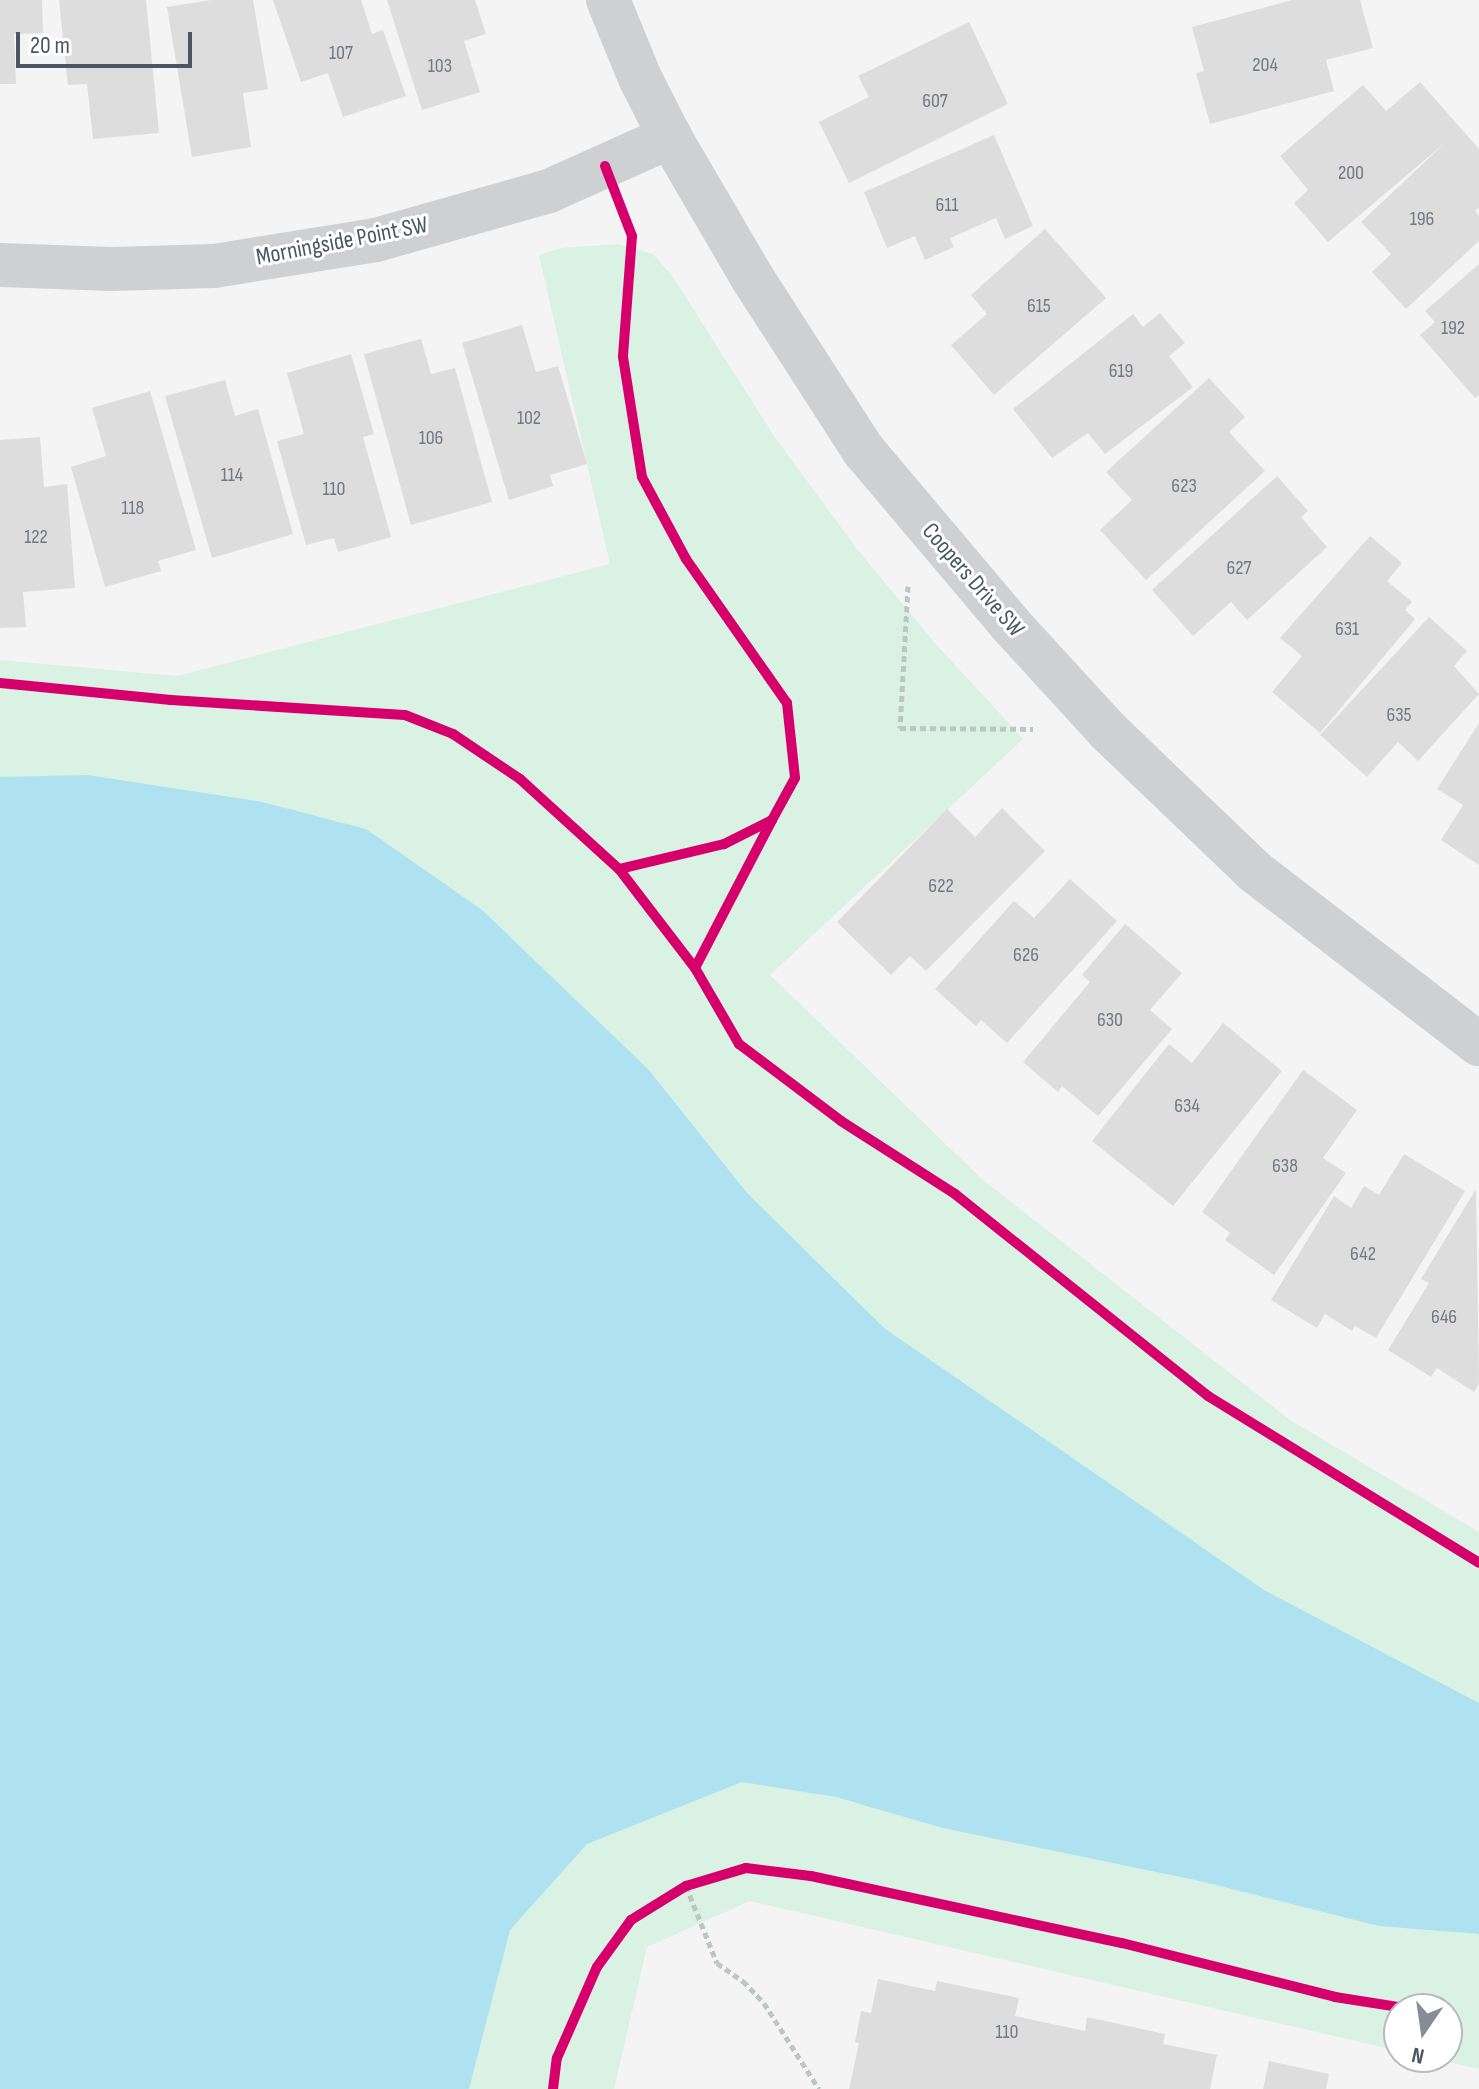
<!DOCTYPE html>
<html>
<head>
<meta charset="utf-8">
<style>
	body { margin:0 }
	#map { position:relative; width:1479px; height:2089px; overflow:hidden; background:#f4f4f4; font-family:"Sofia Sans Condensed",sans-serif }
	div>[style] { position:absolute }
	.green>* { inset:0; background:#d9f2e3 }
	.water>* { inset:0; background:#aee2f0 }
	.building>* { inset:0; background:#ddddde }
	.path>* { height:5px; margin-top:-2.5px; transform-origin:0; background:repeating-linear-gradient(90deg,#bcc7c4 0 6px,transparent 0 10px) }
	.minor>* { height:44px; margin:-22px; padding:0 22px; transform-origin:22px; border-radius:22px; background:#ced0d2 }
	.tertiary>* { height:44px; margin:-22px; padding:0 22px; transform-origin:22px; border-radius:22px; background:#ced0d2 }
	.cycleway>* { height:10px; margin:-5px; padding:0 5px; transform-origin:5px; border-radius:5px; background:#d6006c }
	span { translate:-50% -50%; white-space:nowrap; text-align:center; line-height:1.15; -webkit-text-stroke:6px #fff; paint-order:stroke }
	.number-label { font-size:20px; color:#707881 }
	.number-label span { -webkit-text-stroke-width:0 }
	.street-label { font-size:24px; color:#4a5661 }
	.north { position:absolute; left:1383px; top:1993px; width:80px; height:80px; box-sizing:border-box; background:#fff; border:2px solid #b7bbc0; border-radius:50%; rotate:193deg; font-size:22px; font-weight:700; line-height:32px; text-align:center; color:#4a5661 }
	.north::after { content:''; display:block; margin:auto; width:28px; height:36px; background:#868d94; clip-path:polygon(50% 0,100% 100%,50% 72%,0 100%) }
	.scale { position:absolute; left:16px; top:32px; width:176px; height:36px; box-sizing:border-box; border:4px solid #4a5661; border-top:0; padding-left:10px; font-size:24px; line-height:28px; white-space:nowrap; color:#4a5661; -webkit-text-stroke:6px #fff; paint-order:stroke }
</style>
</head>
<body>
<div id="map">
	<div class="green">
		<div style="clip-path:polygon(618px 244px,653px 254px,673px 277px,774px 436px,857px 549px,934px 642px,1023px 739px,770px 975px,983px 1180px,1290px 1420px,1479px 1532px,1479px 2069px,1427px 2057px,1447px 2057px,1447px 2009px,1399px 2009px,1399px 2051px,750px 1901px,647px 1947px,614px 2089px,0 2089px,0 660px,177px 676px,610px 564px,539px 255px,561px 248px)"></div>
	</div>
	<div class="water">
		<div style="clip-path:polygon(87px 775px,262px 802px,366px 829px,482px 910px,648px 1069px,747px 1193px,884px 1328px,1264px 1590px,1479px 1703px,1479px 1934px,1379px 1926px,1200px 1881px,943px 1828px,836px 1797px,742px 1782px,587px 1844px,510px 1930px,469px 2089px,0 2089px,0 777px)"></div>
	</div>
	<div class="building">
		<div style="clip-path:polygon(0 0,42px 0,43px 33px,14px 34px,16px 84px,0 84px)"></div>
		<div style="clip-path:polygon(59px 0,146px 0,159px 133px,93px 139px,87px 84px,68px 85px)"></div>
		<div style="clip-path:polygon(211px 0,253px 0,268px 89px,243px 93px,251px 147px,192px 157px,167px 7px)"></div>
		<div style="clip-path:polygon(273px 0,361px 0,372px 34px,383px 30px,406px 96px,343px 117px,328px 73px,301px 82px)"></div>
		<div style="clip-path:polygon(387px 0,475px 0,486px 34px,464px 41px,480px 92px,422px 110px)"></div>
		<div style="clip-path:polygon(1292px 0,1360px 0,1373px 48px,1326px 60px,1334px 91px,1210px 124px,1196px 73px,1204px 71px,1192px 27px)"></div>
		<div style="clip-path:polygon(969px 22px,1008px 104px,849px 183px,819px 122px,869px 97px,858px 76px)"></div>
		<div style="clip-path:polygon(1420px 82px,1479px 149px,1479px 208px,1475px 211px,1479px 216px,1479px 241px,1406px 309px,1372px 272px,1391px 254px,1361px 222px,1446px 142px,1328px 242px,1294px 203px,1308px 190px,1280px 156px,1363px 85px,1386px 111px)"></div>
		<div style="clip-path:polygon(994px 135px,1033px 226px,1005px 239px,996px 218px,950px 238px,954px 247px,925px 260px,915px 236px,887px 248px,864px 192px)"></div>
		<div style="clip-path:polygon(1045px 229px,1106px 298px,994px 395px,951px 345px,987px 314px,971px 295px)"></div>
		<div style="clip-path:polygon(1479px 264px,1479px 395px,1475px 398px,1420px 335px,1435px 322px,1425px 311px)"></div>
		<div style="clip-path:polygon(1160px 313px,1185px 343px,1169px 356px,1193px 387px,1105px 454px,1088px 433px,1052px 458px,1013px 409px,1133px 314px,1143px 327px)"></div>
		<div style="clip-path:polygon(522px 325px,536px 372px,558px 366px,587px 464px,550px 475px,553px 486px,509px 500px,462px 343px)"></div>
		<div style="clip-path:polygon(421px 339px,431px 374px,455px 368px,492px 502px,411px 525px,364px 354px)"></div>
		<div style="clip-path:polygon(351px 354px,374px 434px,363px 437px,391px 537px,338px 552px,334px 538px,306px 545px,277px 441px,304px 434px,287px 373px)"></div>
		<div style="clip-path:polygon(1209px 378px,1245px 417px,1229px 432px,1265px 471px,1146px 580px,1100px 530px,1132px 500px,1106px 472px)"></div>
		<div style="clip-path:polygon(225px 380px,235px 416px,258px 409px,293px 534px,212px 558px,165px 396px)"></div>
		<div style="clip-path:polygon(150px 391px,196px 550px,158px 561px,161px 571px,105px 587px,71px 467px,106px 456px,92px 408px)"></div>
		<div style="clip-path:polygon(40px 437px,44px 487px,67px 484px,75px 588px,23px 592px,26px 627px,0 628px,0 440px)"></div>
		<div style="clip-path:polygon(1277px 476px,1308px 511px,1301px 517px,1327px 547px,1247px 620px,1231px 602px,1193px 636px,1152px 590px)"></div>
		<div style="clip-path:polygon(1370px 536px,1402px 563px,1387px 581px,1412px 602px,1405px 610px,1415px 619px,1320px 733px,1272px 692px,1302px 656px,1280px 638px)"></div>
		<div style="clip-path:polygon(1429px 617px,1467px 651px,1454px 666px,1479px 694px,1418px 761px,1398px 742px,1367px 777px,1320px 735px)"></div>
		<div style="clip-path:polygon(1479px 723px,1479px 865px,1441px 840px,1463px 805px,1437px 789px)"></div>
		<div style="clip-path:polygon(1002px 808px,1045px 851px,926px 971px,910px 956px,891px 975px,837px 922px,947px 809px,975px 837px)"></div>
		<div style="clip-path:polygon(1070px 879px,1117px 921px,1007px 1043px,981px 1020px,976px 1026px,935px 989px,1014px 901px,1034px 918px)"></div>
		<div style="clip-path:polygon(1125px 924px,1182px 973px,1150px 1010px,1172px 1029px,1098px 1116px,1062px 1086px,1058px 1092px,1023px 1062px,1090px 982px,1082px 975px)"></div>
		<div style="clip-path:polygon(1223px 1023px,1282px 1071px,1173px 1206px,1092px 1141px,1169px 1044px,1192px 1063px)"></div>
		<div style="clip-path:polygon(1303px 1070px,1357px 1110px,1323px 1158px,1346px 1173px,1274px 1275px,1225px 1240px,1230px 1233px,1202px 1212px)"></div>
		<div style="clip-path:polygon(1404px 1154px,1465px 1191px,1376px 1338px,1355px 1326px,1352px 1331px,1325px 1314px,1317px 1328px,1271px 1300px,1334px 1196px,1351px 1208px,1364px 1186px,1379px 1195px)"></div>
		<div style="clip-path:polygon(1476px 1189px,1479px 1384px,1474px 1392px,1437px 1368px,1431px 1377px,1388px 1350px,1429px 1283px,1421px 1279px)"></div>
		<div style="clip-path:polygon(878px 1979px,935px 1991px,937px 1981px,1019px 1998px,1015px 2016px,1085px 2031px,1087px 2017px,1165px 2034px,1163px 2044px,1217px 2055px,1210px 2089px,849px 2089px,859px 2043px,855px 2042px,861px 2011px,871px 2013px)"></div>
		<div style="clip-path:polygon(1269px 2061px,1329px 2074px,1326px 2089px,1263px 2089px)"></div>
	</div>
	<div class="path">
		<div style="left:908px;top:586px;width:142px;rotate:93.2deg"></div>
		<div style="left:900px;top:728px;width:133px;rotate:0.4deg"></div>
		<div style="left:686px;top:1886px;width:83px;rotate:68.1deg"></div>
		<div style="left:717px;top:1963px;width:32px;rotate:35deg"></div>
		<div style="left:743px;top:1981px;width:30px;rotate:46deg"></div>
		<div style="left:764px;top:2003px;width:102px;rotate:57.4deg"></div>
	</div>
	<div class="minor">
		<div style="left:0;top:265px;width:111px;rotate:2.1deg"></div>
		<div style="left:111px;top:269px;width:103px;rotate:-1.7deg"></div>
		<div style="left:214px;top:266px;width:164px;rotate:-9.1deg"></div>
		<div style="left:376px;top:240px;width:180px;rotate:-15.8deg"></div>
		<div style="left:549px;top:191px;width:133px;rotate:-24.1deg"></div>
	</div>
	<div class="tertiary">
		<div style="left:608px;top:0;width:84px;rotate:67.7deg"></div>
		<div style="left:640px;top:78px;width:66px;rotate:63deg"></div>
		<div style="left:670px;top:137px;width:164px;rotate:59.7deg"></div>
		<div style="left:753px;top:279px;width:205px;rotate:57.2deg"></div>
		<div style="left:864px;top:451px;width:226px;rotate:49.8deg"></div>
		<div style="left:1010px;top:624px;width:144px;rotate:47.5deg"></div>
		<div style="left:1107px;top:730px;width:204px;rotate:43.8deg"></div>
		<div style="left:1254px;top:871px;width:284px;rotate:37.6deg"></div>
	</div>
	<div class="cycleway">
		<div style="left:605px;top:166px;width:75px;rotate:68.9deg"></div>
		<div style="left:632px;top:236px;width:121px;rotate:94.3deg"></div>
		<div style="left:623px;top:357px;width:121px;rotate:81deg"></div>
		<div style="left:642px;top:477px;width:93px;rotate:61.8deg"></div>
		<div style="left:686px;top:559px;width:176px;rotate:55deg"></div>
		<div style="left:787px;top:703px;width:75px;rotate:83.9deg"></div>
		<div style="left:795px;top:778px;width:48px;rotate:118.7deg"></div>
		<div style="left:772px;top:820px;width:54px;rotate:153.4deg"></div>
		<div style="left:724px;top:844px;width:108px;rotate:166.6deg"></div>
		<div style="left:0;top:683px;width:172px;rotate:5.7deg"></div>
		<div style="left:171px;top:700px;width:234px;rotate:3.7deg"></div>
		<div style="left:405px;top:715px;width:52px;rotate:21.6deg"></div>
		<div style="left:453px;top:734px;width:81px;rotate:33.9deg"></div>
		<div style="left:520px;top:779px;width:134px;rotate:42.3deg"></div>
		<div style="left:619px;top:869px;width:125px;rotate:52.5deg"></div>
		<div style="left:695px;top:968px;width:88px;rotate:59.9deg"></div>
		<div style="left:739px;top:1044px;width:128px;rotate:37deg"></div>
		<div style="left:841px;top:1121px;width:135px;rotate:32.6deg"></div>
		<div style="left:955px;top:1194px;width:324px;rotate:38.6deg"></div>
		<div style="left:1208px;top:1396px;width:318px;rotate:31.6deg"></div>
		<div style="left:695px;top:968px;width:167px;rotate:-62.5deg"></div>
		<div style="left:553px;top:2089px;width:31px;rotate:-83deg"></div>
		<div style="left:557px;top:2058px;width:99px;rotate:-66.3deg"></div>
		<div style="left:597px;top:1967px;width:58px;rotate:-54.1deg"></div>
		<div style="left:631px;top:1920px;width:65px;rotate:-31.7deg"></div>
		<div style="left:686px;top:1886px;width:63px;rotate:-16.7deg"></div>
		<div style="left:746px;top:1868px;width:65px;rotate:7deg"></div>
		<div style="left:811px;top:1876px;width:318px;rotate:12.2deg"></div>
		<div style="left:1122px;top:1943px;width:220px;rotate:14.2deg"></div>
		<div style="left:1335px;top:1997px;width:78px;rotate:8.9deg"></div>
	</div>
	<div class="number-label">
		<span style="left:341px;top:53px">107</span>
		<span style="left:1265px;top:65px">204</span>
		<span style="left:440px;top:66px">103</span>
		<span style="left:935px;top:101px">607</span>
		<span style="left:1351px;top:173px">200</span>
		<span style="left:947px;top:205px">611</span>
		<span style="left:1422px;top:219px">196</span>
		<span style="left:1039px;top:306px">615</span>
		<span style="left:1453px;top:328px">192</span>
		<span style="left:1121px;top:371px">619</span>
		<span style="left:529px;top:418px">102</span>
		<span style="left:431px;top:438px">106</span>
		<span style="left:232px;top:475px">114</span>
		<span style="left:1184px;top:486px">623</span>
		<span style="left:334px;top:489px">110</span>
		<span style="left:133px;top:508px">118</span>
		<span style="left:36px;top:537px">122</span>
		<span style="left:1239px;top:568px">627</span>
		<span style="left:1347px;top:629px">631</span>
		<span style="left:1399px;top:715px">635</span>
		<span style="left:941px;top:886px">622</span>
		<span style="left:1026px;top:955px">626</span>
		<span style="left:1110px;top:1020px">630</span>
		<span style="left:1187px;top:1106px">634</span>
		<span style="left:1285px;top:1166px">638</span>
		<span style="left:1363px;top:1254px">642</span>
		<span style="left:1444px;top:1317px">646</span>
		<span style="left:1007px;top:2032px">110</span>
	</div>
	<div class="street-label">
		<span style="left:342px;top:241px;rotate:-11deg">Morningside Point SW</span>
		<span style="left:973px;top:580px;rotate:49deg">Coopers Drive SW</span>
	</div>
	<div class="north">N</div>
	<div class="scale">20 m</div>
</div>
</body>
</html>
